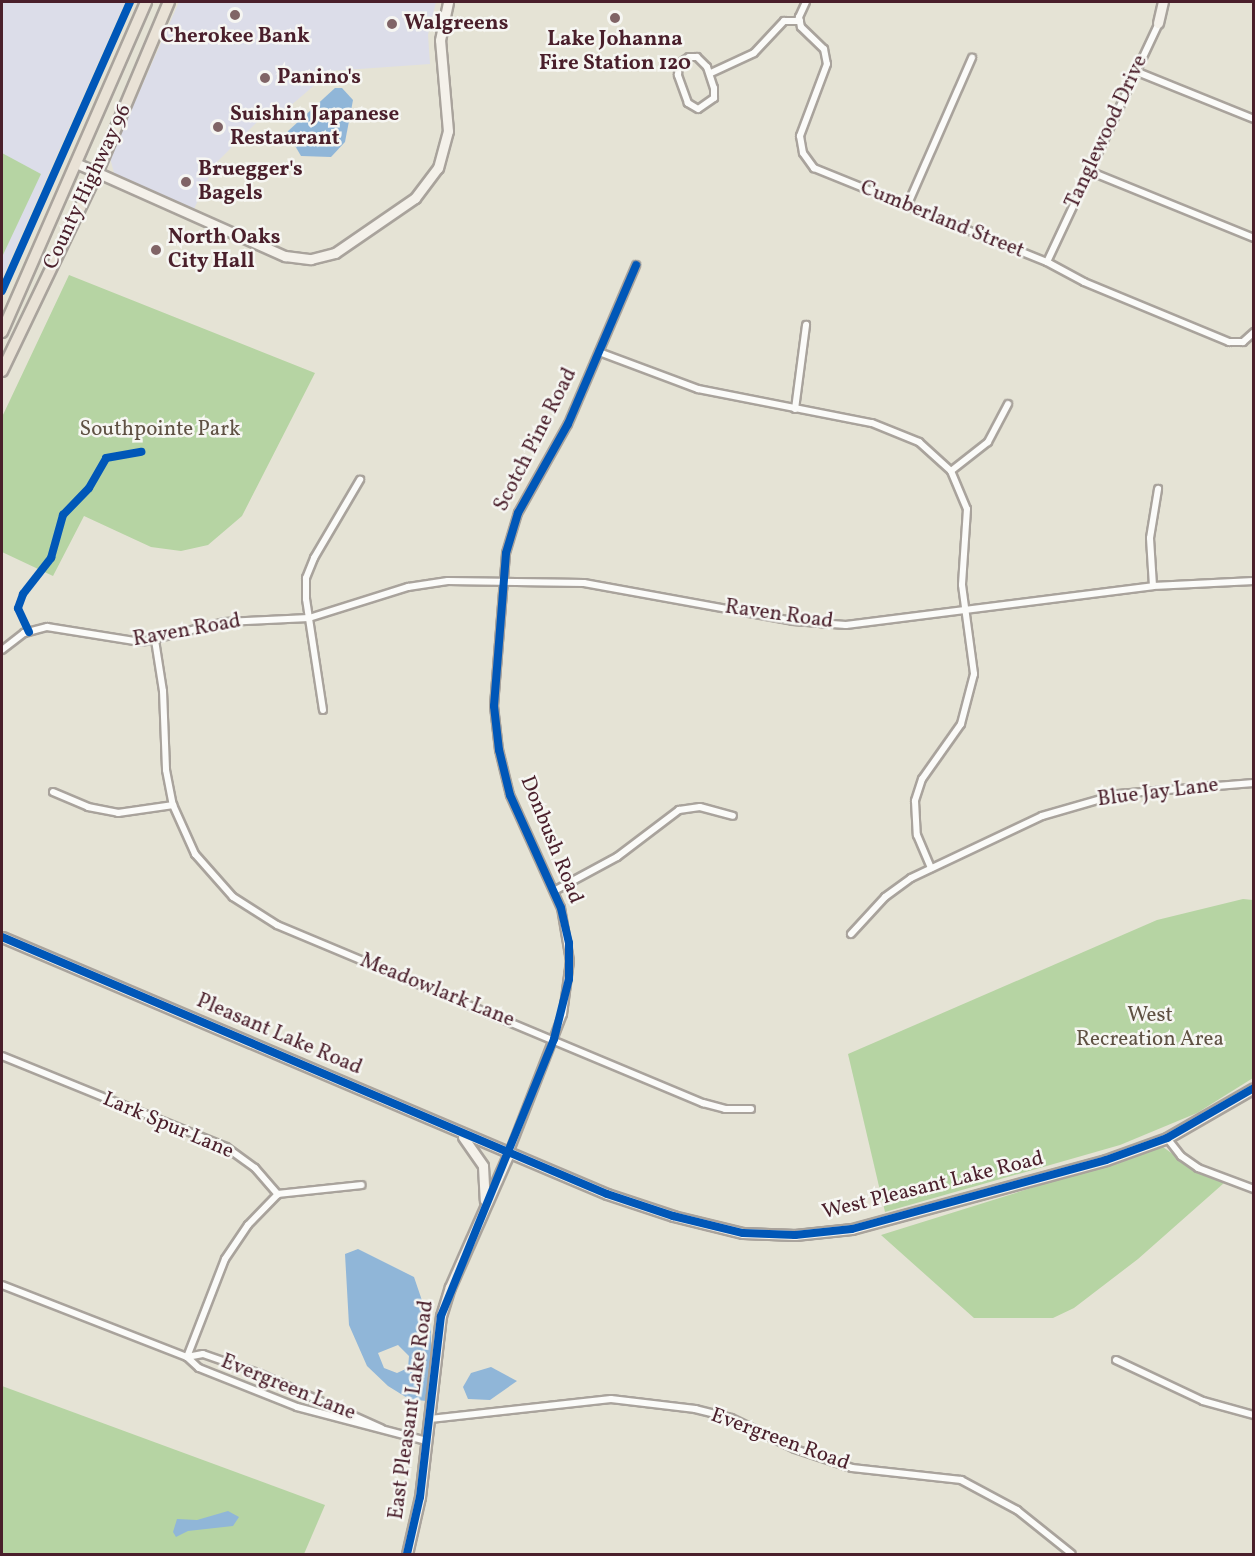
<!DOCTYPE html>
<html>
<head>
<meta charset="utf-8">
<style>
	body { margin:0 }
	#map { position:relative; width:1255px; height:1556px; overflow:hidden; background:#e5e3d5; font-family:Vollkorn,serif }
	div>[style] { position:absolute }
	.built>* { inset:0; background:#dcdde9 }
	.green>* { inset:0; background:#b6d4a3 }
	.water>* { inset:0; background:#90b6d8 }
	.roads { filter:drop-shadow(2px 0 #a9a39c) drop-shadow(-2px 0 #a9a39c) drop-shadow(0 2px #a9a39c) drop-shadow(0 -2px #a9a39c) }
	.street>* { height:6px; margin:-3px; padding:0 3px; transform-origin:3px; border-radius:3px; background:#fbfbf9 }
	.secondary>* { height:9px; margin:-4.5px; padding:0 4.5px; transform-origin:4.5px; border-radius:4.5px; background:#f4f1ea }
	.primary>* { height:10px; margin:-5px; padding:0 5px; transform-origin:5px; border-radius:5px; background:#e9e2d6 }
	.cycleway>* { height:8px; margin:-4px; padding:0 4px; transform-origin:4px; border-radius:4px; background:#0057b8 }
	.dots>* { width:16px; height:16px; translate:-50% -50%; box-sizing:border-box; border:3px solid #f6f6f2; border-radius:50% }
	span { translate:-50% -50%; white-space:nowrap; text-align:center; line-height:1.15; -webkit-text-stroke:5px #f6f6f2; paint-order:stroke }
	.poi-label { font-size:21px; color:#4a1f2b; font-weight:700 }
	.left { translate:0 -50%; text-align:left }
	.street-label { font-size:21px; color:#4a1f2b }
	.park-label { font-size:21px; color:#5f5143 }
	.frame { position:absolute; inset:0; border:3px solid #4a1f2b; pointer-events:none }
</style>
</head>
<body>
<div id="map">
	<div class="built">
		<div style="clip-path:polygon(2px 2px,125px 2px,2px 278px)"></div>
		<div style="clip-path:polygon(179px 2px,436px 2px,428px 35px,430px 64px,331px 71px,282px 113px,265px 114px,215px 164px,194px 209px,114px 173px,110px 158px)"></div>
	</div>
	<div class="green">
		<div style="clip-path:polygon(2px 153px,41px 174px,2px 257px)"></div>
		<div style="clip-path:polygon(69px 275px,315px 373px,242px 516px,208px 545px,181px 551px,151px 547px,84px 516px,53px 576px,2px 552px,2px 417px)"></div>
		<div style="clip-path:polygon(1243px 899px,1253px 900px,1253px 1078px,1197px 1113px,1120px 1145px,885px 1212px,848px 1054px,1157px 920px)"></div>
		<div style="clip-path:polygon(1163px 1147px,1195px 1170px,1224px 1183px,1138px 1259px,1074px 1308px,1053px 1318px,974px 1318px,881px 1235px)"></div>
		<div style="clip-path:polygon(2px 1386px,325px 1505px,304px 1554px,2px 1554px)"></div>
	</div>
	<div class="water">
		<div style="clip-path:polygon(335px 88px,342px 88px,353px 100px,345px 142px,331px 157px,301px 156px,287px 132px)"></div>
		<div style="clip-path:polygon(evenodd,358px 1249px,414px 1277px,431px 1327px,431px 1380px,426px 1401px,409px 1399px,388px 1386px,367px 1366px,349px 1325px,345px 1254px,358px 1249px,398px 1345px,409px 1356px,408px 1368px,397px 1373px,384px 1368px,378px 1353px,398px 1345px)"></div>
		<div style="clip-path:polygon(491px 1367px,517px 1381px,490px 1400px,468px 1399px,463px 1387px,471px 1373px)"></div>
		<div style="clip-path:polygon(228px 1511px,239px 1517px,233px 1526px,188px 1531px,176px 1537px,173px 1532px,177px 1519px,197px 1520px)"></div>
	</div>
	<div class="roads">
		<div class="street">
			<div style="left:806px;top:2px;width:17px;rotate:115deg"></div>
			<div style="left:799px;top:17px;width:10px;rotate:79deg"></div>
			<div style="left:801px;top:27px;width:32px;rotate:44deg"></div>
			<div style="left:824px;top:49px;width:15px;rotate:79deg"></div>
			<div style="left:827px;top:64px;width:77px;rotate:110.6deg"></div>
			<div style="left:800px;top:136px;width:17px;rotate:80deg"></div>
			<div style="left:803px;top:153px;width:19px;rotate:54deg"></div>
			<div style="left:814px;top:168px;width:251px;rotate:22deg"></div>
			<div style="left:1047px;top:262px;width:42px;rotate:28.4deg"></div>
			<div style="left:1084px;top:282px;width:157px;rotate:22.5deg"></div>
			<div style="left:1229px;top:342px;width:14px"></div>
			<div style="left:1243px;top:342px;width:15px;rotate:-42deg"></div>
			<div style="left:689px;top:57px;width:8px"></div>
			<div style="left:697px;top:57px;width:14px;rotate:45deg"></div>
			<div style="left:707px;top:67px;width:22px;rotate:72deg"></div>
			<div style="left:714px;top:88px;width:10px;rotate:90deg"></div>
			<div style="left:714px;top:98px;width:19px;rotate:145deg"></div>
			<div style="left:698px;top:109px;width:12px;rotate:-149deg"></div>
			<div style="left:688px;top:103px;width:30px;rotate:-110deg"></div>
			<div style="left:678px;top:75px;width:11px;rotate:-85deg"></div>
			<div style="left:679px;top:64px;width:12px;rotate:-35deg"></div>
			<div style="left:1135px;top:71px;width:128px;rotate:22deg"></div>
			<div style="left:711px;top:73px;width:47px;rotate:-24.9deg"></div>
			<div style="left:754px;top:53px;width:44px;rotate:-46.8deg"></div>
			<div style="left:784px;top:21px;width:16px"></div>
			<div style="left:1089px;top:171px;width:178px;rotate:22.1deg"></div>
			<div style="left:907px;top:206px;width:162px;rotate:-66.3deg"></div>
			<div style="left:1047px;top:262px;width:266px;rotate:-64.9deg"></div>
			<div style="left:599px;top:352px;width:106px;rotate:20.5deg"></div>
			<div style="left:698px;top:389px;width:177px;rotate:11.1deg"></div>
			<div style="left:872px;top:423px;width:51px;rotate:22deg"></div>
			<div style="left:919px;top:442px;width:43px;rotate:42.2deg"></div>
			<div style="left:951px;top:471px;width:41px;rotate:67.2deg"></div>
			<div style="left:967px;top:509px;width:76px;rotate:93.8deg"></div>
			<div style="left:962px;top:585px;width:90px;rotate:82.3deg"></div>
			<div style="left:974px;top:674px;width:52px;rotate:104.6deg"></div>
			<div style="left:961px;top:724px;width:67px;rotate:125.3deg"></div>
			<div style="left:922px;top:779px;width:23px;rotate:108deg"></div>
			<div style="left:915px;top:801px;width:34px;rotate:87deg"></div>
			<div style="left:917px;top:835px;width:36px;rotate:67deg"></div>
			<div style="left:795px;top:409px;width:85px;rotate:-82.5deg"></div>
			<div style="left:951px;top:471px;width:47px;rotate:-38.1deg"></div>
			<div style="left:988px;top:442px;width:43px;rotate:-62.2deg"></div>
			<div style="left:1153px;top:586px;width:48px;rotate:-93.6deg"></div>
			<div style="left:1150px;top:538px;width:50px;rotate:-80.7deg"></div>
			<div style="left:155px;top:640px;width:52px;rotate:81.1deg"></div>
			<div style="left:163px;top:691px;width:79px;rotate:87.8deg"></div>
			<div style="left:166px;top:770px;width:36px;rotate:79deg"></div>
			<div style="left:173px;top:805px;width:54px;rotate:65.8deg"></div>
			<div style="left:195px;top:854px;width:57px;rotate:48.5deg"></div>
			<div style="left:233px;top:897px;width:52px;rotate:32.5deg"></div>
			<div style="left:277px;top:925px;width:462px;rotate:22.7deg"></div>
			<div style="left:703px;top:1103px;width:23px;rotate:15deg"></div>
			<div style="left:725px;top:1109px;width:26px"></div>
			<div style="left:2px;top:650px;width:28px;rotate:-38deg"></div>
			<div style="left:24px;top:633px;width:24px;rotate:-15deg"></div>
			<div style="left:47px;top:627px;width:95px;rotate:9.1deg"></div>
			<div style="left:141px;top:642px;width:86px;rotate:-13.4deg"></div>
			<div style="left:225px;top:622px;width:84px;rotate:-2.7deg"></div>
			<div style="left:309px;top:618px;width:104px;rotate:-17.4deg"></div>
			<div style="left:408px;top:587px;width:40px;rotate:-8.5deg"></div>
			<div style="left:448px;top:581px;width:136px;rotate:0.8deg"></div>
			<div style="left:584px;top:583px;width:212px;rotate:10.3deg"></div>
			<div style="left:793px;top:621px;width:53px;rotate:4.3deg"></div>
			<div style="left:846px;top:625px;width:309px;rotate:-7.2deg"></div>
			<div style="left:1153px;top:586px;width:101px;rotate:-2.8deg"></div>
			<div style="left:323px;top:710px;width:112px;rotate:-98.7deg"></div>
			<div style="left:306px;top:599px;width:21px;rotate:-90deg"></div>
			<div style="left:306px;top:578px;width:22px;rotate:-68deg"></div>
			<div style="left:314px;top:558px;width:91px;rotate:-59.5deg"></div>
			<div style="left:53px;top:792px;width:38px;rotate:23deg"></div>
			<div style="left:88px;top:807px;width:31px;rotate:11deg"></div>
			<div style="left:118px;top:813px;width:56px;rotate:-8.3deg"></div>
			<div style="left:554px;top:891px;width:72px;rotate:-28.4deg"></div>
			<div style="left:617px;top:857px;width:78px;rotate:-37.2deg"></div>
			<div style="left:679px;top:810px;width:21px;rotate:-8deg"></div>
			<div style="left:700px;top:807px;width:34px;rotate:15deg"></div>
			<div style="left:851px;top:934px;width:50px;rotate:-47.4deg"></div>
			<div style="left:885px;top:897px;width:32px;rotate:-36deg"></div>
			<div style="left:911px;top:878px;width:145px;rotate:-25.3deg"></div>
			<div style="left:1042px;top:816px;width:79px;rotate:-16.1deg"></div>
			<div style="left:1118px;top:794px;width:136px;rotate:-4.6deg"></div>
			<div style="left:2px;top:1056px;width:242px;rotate:22.1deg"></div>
			<div style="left:226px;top:1147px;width:36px;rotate:36deg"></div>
			<div style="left:255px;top:1168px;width:35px;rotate:49deg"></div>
			<div style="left:1167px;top:1138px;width:23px;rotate:52deg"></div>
			<div style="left:1181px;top:1156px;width:21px;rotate:35deg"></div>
			<div style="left:1198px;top:1168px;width:60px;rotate:20.6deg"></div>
			<div style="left:509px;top:1153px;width:149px;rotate:-68.8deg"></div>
			<div style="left:563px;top:1014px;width:53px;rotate:-82.5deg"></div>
			<div style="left:570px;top:961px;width:54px;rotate:-99.6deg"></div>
			<div style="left:561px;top:908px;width:124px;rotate:-114.3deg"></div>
			<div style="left:510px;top:795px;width:46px;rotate:-103.7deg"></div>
			<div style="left:499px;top:750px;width:44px;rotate:-96.5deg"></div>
			<div style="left:494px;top:706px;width:153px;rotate:-85.5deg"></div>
			<div style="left:506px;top:553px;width:42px;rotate:-73.3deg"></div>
			<div style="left:518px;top:513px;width:102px;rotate:-60.7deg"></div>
			<div style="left:568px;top:424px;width:173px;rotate:-66.8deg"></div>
			<div style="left:278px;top:1194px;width:84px;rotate:-6.1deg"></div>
			<div style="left:2px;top:1285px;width:199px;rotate:21.3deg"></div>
			<div style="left:187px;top:1357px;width:16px;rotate:43deg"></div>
			<div style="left:199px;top:1368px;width:105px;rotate:21.7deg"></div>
			<div style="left:297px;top:1407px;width:134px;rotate:14.7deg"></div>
			<div style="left:187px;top:1357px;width:16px;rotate:-11deg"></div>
			<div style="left:203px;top:1354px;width:58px;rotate:19.1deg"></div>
			<div style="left:258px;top:1373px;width:135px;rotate:24.1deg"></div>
			<div style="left:187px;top:1357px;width:105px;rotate:-68.8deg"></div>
			<div style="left:225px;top:1259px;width:41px;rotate:-55.9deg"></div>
			<div style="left:248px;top:1225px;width:43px;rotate:-45.9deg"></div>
			<div style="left:1116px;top:1360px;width:96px;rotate:25.2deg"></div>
			<div style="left:1203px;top:1401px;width:53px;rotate:15.4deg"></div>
			<div style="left:430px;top:1419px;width:182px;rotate:-6.3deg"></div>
			<div style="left:611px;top:1399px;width:85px;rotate:6.8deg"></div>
			<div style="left:695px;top:1409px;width:37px;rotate:14deg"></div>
			<div style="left:731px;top:1418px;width:71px;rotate:25.8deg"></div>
			<div style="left:795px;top:1449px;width:60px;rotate:18.4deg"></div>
			<div style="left:852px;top:1468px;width:110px;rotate:6.3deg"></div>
			<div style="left:961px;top:1480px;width:64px;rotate:28.2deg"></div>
			<div style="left:1017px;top:1510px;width:70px;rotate:38.7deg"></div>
		</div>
		<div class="secondary">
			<div style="left:1158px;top:23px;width:22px;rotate:-77deg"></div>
			<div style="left:78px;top:164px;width:227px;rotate:24deg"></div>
			<div style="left:285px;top:256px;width:26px;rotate:7deg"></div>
			<div style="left:311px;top:259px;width:25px;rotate:-14deg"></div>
			<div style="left:335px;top:253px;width:97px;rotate:-34.5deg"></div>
			<div style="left:415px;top:198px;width:38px;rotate:-53deg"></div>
			<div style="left:438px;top:168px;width:38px;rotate:-75deg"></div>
			<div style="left:448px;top:131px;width:91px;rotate:-95deg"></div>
			<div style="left:440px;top:40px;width:39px;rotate:-78deg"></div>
			<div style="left:2px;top:937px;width:657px;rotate:23.02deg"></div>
			<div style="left:607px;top:1194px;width:70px;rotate:18.4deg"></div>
			<div style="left:673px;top:1216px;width:72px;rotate:13.7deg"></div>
			<div style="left:743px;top:1233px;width:52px;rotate:2.2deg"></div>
			<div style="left:795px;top:1235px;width:57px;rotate:-6deg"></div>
			<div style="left:852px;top:1229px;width:263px;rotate:-15.2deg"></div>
			<div style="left:1106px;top:1160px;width:65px;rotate:-19.8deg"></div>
			<div style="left:1167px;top:1138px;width:100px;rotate:-29.9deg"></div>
			<div style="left:463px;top:1137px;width:35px;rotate:55deg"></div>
			<div style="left:483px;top:1166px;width:34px;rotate:87deg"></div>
			<div style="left:407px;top:1554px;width:58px;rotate:-77.2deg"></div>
			<div style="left:420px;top:1497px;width:182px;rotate:-83.4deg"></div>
			<div style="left:441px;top:1316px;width:30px;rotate:-73deg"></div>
			<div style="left:450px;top:1287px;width:146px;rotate:-66.2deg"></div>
		</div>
		<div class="primary">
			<div style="left:2px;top:332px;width:360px;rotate:-66.4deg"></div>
			<div style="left:2px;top:371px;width:220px;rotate:-64.4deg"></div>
			<div style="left:97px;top:173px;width:186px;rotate:-67.2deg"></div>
		</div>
	</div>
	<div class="cycleway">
		<div style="left:2px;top:291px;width:316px;rotate:-66.1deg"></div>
		<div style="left:29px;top:632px;width:26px;rotate:-115deg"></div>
		<div style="left:18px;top:608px;width:15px;rotate:-70deg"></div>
		<div style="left:23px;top:594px;width:46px;rotate:-52.1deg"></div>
		<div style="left:51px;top:558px;width:45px;rotate:-74.4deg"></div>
		<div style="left:63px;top:515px;width:37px;rotate:-46deg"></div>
		<div style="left:89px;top:488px;width:34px;rotate:-60deg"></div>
		<div style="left:106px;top:458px;width:36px;rotate:-10deg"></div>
		<div style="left:2px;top:937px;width:657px;rotate:23.02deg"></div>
		<div style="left:607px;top:1194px;width:70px;rotate:18.4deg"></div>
		<div style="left:673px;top:1216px;width:72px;rotate:13.7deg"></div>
		<div style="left:743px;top:1233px;width:52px;rotate:2.2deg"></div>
		<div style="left:795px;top:1235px;width:57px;rotate:-6deg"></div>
		<div style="left:852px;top:1229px;width:263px;rotate:-15.2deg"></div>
		<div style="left:1106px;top:1160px;width:65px;rotate:-19.8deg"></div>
		<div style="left:1167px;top:1138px;width:100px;rotate:-29.9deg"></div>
		<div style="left:407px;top:1554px;width:58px;rotate:-77.2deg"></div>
		<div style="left:420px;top:1497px;width:182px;rotate:-83.4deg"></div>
		<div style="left:441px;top:1316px;width:299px;rotate:-67.8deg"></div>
		<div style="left:554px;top:1039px;width:62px;rotate:-76deg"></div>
		<div style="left:569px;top:979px;width:36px;rotate:-90deg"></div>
		<div style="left:569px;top:943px;width:36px;rotate:-103deg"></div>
		<div style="left:561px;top:908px;width:124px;rotate:-114.3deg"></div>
		<div style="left:510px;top:795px;width:46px;rotate:-103.7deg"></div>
		<div style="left:499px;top:750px;width:44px;rotate:-96.5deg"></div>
		<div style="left:494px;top:706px;width:153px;rotate:-85.5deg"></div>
		<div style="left:506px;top:553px;width:42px;rotate:-73.3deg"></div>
		<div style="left:518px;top:513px;width:102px;rotate:-60.7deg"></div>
		<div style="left:568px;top:424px;width:173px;rotate:-66.8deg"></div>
	</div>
	<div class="dots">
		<div style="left:235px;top:15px;background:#806466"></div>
		<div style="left:615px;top:18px;background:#806466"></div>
		<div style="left:392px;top:24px;background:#806466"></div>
		<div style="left:265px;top:78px;background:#806466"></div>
		<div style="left:218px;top:127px;background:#806466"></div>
		<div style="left:186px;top:182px;background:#806466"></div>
		<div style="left:156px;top:250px;background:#806466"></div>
	</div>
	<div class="poi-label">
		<span class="left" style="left:404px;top:24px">Walgreens</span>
		<span style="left:235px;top:37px">Cherokee Bank</span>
		<span style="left:615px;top:52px">Lake Johanna<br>Fire Station 120</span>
		<span class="left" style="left:277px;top:78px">Panino's</span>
		<span class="left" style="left:230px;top:127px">Suishin Japanese<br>Restaurant</span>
		<span class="left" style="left:198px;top:182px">Bruegger's<br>Bagels</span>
		<span class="left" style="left:168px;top:250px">North Oaks<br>City Hall</span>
	</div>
	<div class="street-label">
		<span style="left:1107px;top:132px;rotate:-65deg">Tanglewood Drive</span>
		<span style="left:88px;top:187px;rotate:-65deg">County Highway 96</span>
		<span style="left:942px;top:220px;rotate:22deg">Cumberland Street</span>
		<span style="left:536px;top:440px;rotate:-63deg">Scotch Pine Road</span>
		<span style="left:779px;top:615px;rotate:8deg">Raven Road</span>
		<span style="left:187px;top:631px;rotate:-10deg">Raven Road</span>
		<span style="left:1158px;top:793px;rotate:-7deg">Blue Jay Lane</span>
		<span style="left:551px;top:840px;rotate:68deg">Donbush Road</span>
		<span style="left:437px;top:991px;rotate:22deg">Meadowlark Lane</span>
		<span style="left:279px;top:1035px;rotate:23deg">Pleasant Lake Road</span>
		<span style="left:168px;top:1126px;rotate:23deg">Lark Spur Lane</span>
		<span style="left:933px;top:1186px;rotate:-14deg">West Pleasant Lake Road</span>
		<span style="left:288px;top:1388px;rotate:22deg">Evergreen Lane</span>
		<span style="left:412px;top:1410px;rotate:-82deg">East Pleasant Lake Road</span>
		<span style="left:780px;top:1440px;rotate:20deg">Evergreen Road</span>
	</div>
	<div class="park-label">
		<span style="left:160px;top:430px">Southpointe Park</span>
		<span style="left:1150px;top:1028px">West<br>Recreation Area</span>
	</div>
	<div class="frame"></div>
</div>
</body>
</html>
